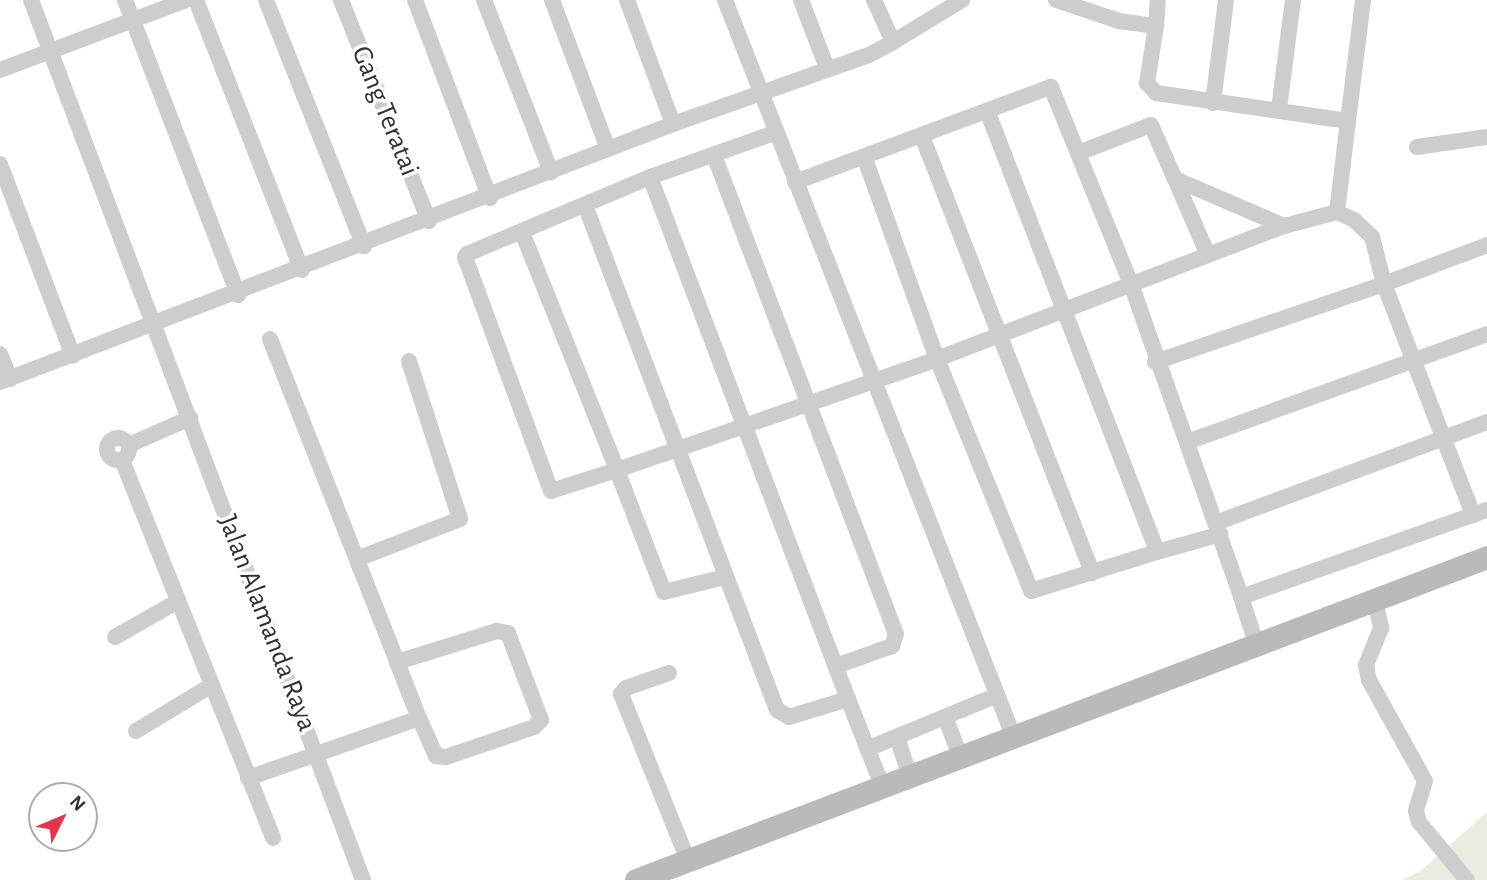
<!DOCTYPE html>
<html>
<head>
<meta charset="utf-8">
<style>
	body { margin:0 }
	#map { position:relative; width:1487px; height:880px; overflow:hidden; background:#fff; font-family:"Alegreya Sans",sans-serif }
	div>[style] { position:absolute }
	.green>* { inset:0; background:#e7eddf }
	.street>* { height:16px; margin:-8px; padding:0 8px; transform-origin:8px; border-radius:8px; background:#cdcdcd }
	.street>.ring { margin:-8px; padding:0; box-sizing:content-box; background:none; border:16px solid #cdcdcd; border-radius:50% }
	.secondary>* { height:23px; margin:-11.5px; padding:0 11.5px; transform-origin:11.5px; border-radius:11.5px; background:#bababa }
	span { translate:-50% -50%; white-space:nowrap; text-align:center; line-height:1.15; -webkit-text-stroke:7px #fff; paint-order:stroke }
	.street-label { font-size:28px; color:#303030 }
	.north { position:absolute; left:28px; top:782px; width:70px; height:70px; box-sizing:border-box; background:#fff; border:2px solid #acacac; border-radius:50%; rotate:47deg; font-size:19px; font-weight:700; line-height:28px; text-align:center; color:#303030 }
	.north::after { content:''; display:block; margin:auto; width:24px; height:32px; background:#e4364b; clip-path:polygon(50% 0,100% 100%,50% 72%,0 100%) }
</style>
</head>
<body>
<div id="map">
	<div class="green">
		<div style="clip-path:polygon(1487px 812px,1487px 880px,1401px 880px,1418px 873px)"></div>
	</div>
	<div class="street">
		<div style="left:31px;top:0;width:941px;rotate:69.33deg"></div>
		<div style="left:125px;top:0;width:316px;rotate:69deg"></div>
		<div style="left:196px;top:0;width:290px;rotate:68.6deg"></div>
		<div style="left:266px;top:0;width:265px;rotate:68.3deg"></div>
		<div style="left:341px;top:0;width:238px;rotate:68.3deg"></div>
		<div style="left:415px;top:0;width:212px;rotate:69.3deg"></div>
		<div style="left:484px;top:0;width:185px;rotate:68.7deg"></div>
		<div style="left:552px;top:0;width:159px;rotate:69.4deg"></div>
		<div style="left:627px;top:0;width:132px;rotate:69.6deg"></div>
		<div style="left:725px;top:0;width:793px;rotate:68.61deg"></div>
		<div style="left:801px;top:0;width:73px;rotate:69.1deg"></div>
		<div style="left:1056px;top:0;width:66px;rotate:18.4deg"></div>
		<div style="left:1119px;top:21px;width:37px;rotate:8deg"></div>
		<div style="left:1156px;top:26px;width:26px;rotate:-86deg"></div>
		<div style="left:1156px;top:26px;width:58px;rotate:99deg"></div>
		<div style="left:1147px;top:83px;width:13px;rotate:48deg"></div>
		<div style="left:1156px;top:93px;width:194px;rotate:8.3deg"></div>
		<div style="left:1348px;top:121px;width:122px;rotate:-82.9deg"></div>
		<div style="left:893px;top:42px;width:81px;rotate:-31.3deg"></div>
		<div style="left:0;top:70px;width:199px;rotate:-20.6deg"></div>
		<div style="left:1213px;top:103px;width:104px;rotate:-82.8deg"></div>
		<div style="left:1279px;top:109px;width:110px;rotate:-82.7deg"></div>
		<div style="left:988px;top:113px;width:470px;rotate:68.9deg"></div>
		<div style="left:1157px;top:552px;width:66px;rotate:-15.7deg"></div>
		<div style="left:922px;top:136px;width:469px;rotate:68.7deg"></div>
		<div style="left:1417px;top:147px;width:71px;rotate:-8.1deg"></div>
		<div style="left:1078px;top:153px;width:78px;rotate:-21deg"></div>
		<div style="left:1151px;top:125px;width:59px;rotate:66deg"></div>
		<div style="left:714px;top:155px;width:512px;rotate:69.2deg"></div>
		<div style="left:896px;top:634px;width:13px;rotate:108deg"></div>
		<div style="left:892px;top:646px;width:59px;rotate:160.3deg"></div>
		<div style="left:865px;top:159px;width:213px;rotate:70.2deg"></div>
		<div style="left:937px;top:359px;width:250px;rotate:67.9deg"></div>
		<div style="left:1031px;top:591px;width:132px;rotate:-17.2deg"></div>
		<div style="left:0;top:164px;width:205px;rotate:69.2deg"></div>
		<div style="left:650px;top:177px;width:558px;rotate:69.23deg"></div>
		<div style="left:795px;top:182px;width:273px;rotate:-20.4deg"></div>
		<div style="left:1051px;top:87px;width:213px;rotate:67.9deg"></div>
		<div style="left:1131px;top:284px;width:332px;rotate:70.6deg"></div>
		<div style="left:1241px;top:597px;width:261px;rotate:-19.5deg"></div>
		<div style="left:585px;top:205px;width:540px;rotate:69.18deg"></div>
		<div style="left:777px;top:710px;width:14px;rotate:30deg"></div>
		<div style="left:789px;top:717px;width:62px;rotate:-17deg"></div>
		<div style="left:848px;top:699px;width:96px;rotate:68.5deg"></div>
		<div style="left:1337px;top:212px;width:92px;rotate:-83.1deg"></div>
		<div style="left:522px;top:232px;width:256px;rotate:68.2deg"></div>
		<div style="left:617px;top:470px;width:69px;rotate:162.3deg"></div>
		<div style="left:551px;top:491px;width:249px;rotate:-110.2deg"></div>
		<div style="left:465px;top:257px;width:4px;rotate:-56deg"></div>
		<div style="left:467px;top:254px;width:199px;rotate:-22.8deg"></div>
		<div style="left:650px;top:177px;width:132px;rotate:-19.5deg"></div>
		<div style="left:1208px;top:255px;width:83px;rotate:-113.5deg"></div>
		<div style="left:1175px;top:179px;width:119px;rotate:23.3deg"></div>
		<div style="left:270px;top:339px;width:347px;rotate:68.5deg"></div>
		<div style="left:397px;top:662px;width:60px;rotate:68.6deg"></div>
		<div style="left:419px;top:718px;width:42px;rotate:65.9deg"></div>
		<div style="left:436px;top:756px;width:10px;rotate:6deg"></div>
		<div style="left:446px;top:757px;width:93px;rotate:-18.8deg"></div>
		<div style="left:534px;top:727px;width:10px;rotate:-45deg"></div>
		<div style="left:541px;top:720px;width:93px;rotate:-110.8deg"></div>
		<div style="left:508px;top:633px;width:11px;rotate:-170deg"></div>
		<div style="left:497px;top:631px;width:105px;rotate:162.8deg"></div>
		<div style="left:0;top:354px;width:27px;rotate:68deg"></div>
		<div style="left:1155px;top:362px;width:242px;rotate:-18.8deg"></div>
		<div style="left:1384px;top:284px;width:248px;rotate:68.9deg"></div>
		<div style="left:0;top:382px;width:721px;rotate:-20.97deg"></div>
		<div style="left:673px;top:124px;width:208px;rotate:-19.4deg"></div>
		<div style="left:869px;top:55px;width:27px;rotate:-28deg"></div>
		<div style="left:893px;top:42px;width:46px;rotate:-114.3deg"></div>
		<div class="ring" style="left:107px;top:438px;width:6px;height:6px"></div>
		<div style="left:1187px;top:442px;width:319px;rotate:-19.8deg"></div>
		<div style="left:129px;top:445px;width:67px;rotate:-23.9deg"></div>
		<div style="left:122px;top:460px;width:407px;rotate:68.2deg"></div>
		<div style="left:1218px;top:522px;width:287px;rotate:-20.4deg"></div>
		<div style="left:357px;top:559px;width:110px;rotate:-21.2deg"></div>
		<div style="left:460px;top:519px;width:166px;rotate:-107.9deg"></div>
		<div style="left:725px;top:577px;width:63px;rotate:166.2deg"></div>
		<div style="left:664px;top:592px;width:131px;rotate:-111.1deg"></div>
		<div style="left:617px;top:470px;width:339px;rotate:-19.1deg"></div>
		<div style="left:937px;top:359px;width:372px;rotate:-21deg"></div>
		<div style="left:1284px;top:226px;width:55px;rotate:-14.8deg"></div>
		<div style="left:1337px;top:212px;width:19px;rotate:25deg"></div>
		<div style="left:1354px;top:220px;width:25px;rotate:43deg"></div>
		<div style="left:1372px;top:237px;width:49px;rotate:75.7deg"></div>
		<div style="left:1384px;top:284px;width:110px;rotate:-20.7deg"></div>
		<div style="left:1241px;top:597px;width:52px;rotate:71.9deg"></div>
		<div style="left:1375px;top:601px;width:28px;rotate:77deg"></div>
		<div style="left:1381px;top:628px;width:40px;rotate:112deg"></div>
		<div style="left:1366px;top:665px;width:15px;rotate:79deg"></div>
		<div style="left:1369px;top:680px;width:115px;rotate:61deg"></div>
		<div style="left:1425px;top:781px;width:31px;rotate:107deg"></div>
		<div style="left:1416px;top:811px;width:11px;rotate:75deg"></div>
		<div style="left:1419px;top:822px;width:75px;rotate:50.4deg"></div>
		<div style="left:115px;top:637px;width:73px;rotate:-29.7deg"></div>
		<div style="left:669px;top:673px;width:46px;rotate:160.8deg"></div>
		<div style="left:626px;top:688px;width:8px;rotate:130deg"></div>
		<div style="left:621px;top:694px;width:180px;rotate:68.1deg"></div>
		<div style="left:945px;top:717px;width:44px;rotate:68.7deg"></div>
		<div style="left:136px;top:731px;width:89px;rotate:-31.2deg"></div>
		<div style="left:897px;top:737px;width:42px;rotate:72deg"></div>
		<div style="left:867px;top:749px;width:139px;rotate:-22.5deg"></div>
		<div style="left:248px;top:778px;width:181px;rotate:-19.3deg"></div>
	</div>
	<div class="secondary">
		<div style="left:636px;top:880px;width:910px;rotate:-20.78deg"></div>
	</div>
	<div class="street-label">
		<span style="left:385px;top:111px;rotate:68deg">Gang Teratai</span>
		<span style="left:267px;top:623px;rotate:69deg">Jalan Alamanda Raya</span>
	</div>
	<div class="north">N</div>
</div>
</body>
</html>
